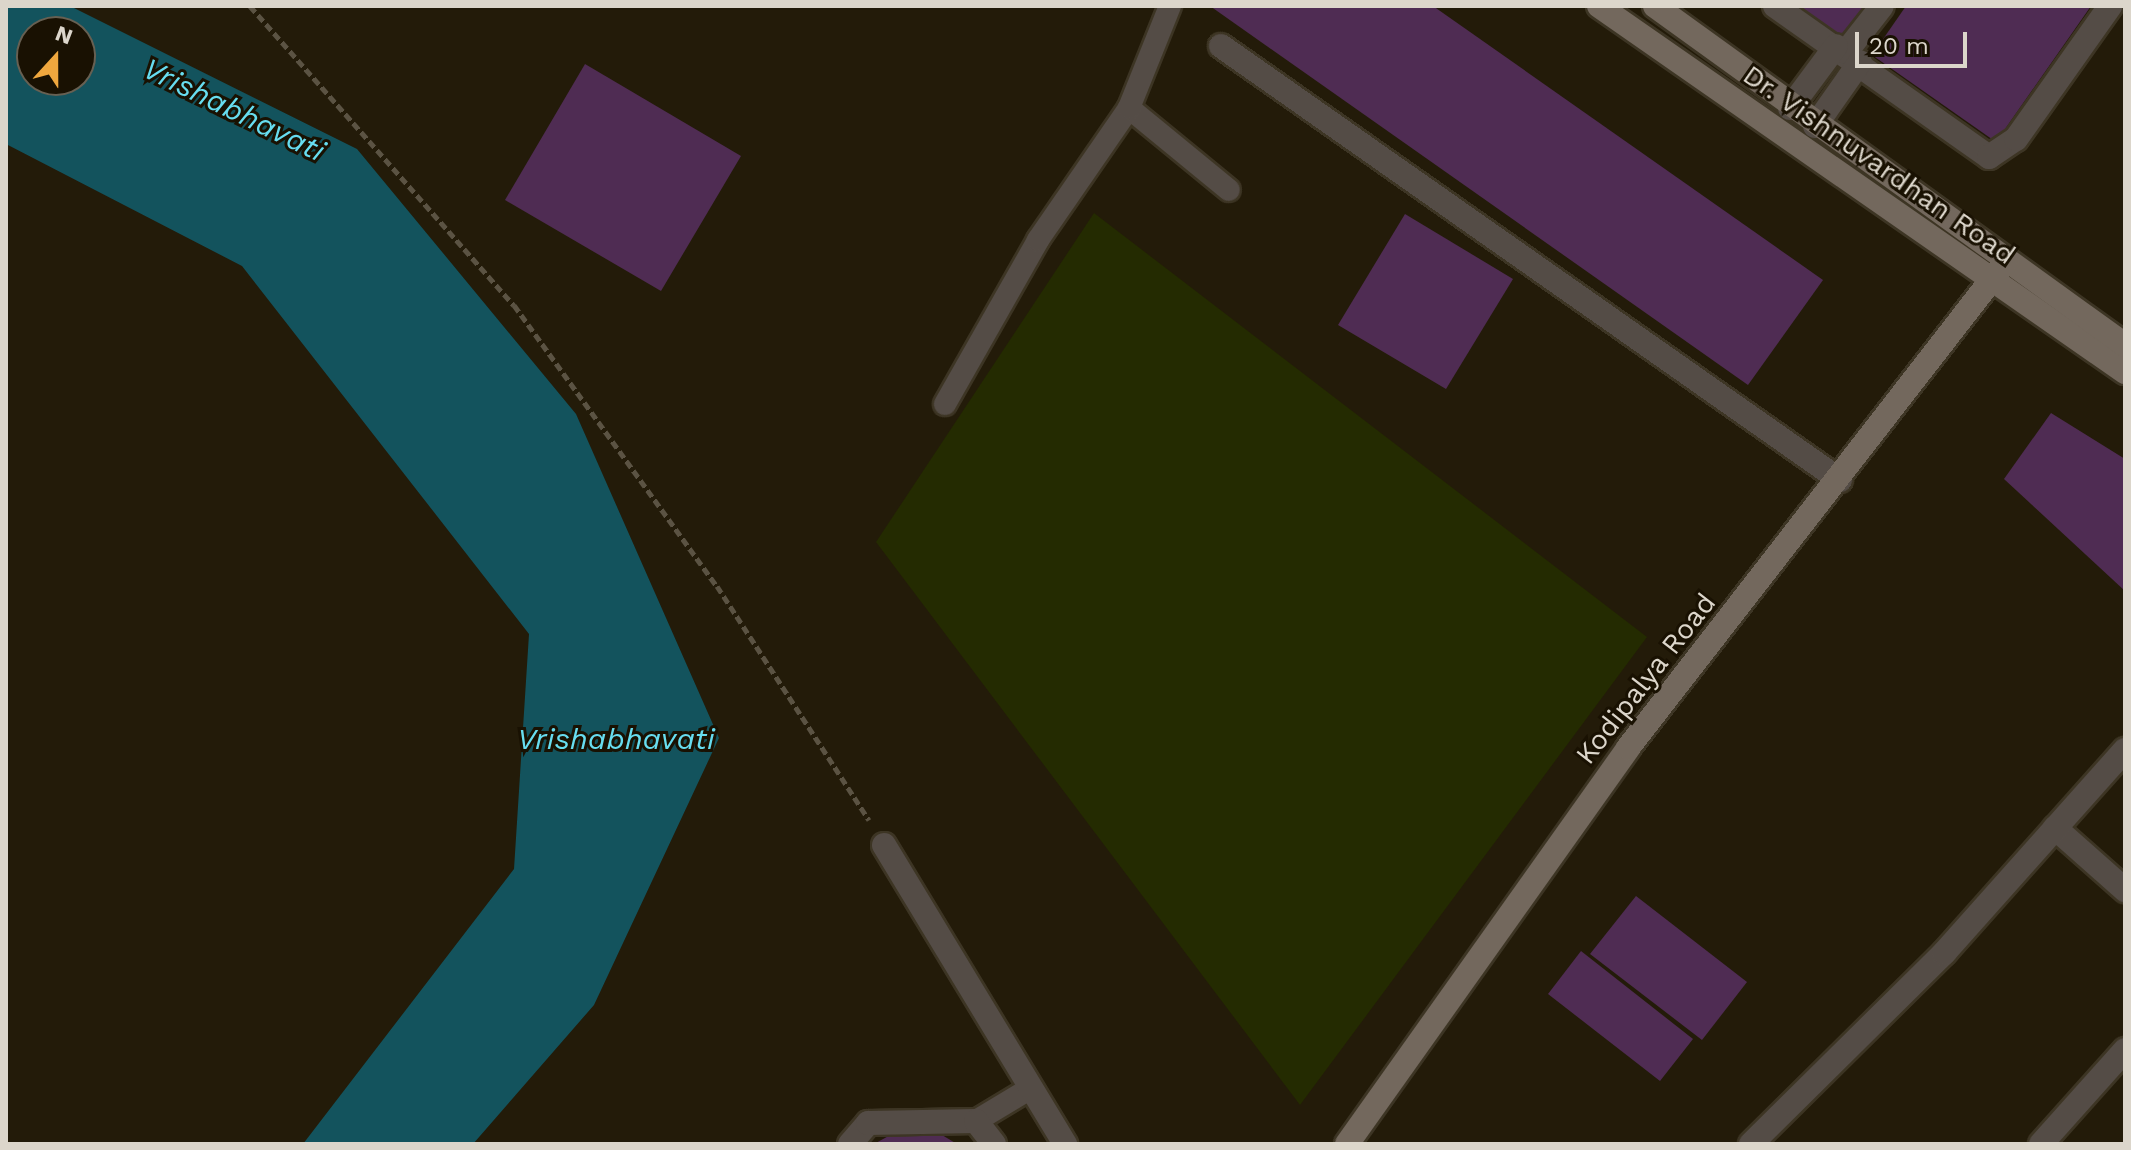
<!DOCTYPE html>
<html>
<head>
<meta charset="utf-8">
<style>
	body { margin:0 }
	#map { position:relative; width:2131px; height:1150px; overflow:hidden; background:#231b09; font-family:"Work Sans",sans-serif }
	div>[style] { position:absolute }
	.green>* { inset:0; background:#242b01 }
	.water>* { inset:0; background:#13535d }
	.building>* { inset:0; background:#4f2c53 }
	.path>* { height:5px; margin-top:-2.5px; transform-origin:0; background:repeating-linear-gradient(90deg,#5b5343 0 8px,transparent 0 12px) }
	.roads { filter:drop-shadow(2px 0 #3d3524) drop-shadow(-2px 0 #3d3524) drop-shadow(0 2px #3d3524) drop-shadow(0 -2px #3d3524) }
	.lane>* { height:22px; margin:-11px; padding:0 11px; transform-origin:11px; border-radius:11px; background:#544c46 }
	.street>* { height:24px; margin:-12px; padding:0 12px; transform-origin:12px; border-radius:12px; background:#544c46 }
	.secondary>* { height:24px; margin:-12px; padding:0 12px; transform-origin:12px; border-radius:12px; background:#73685d }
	span { translate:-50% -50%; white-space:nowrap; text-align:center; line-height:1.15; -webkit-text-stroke:6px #191102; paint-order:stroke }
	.street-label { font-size:28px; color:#dcd6cb }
	.water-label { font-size:30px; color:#67ddf0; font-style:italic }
	.frame { position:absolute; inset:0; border:8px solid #dcd6cb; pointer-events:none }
	.north { position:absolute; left:16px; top:16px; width:80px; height:80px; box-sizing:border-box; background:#191102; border:2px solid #676052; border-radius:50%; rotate:21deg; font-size:22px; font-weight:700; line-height:32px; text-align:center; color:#dcd6cb }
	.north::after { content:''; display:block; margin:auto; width:28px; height:36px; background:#efa73e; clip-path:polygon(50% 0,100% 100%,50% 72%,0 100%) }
	.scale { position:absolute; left:1855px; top:32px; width:112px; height:36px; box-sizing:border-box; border:4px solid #dcd6cb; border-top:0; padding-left:10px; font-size:24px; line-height:28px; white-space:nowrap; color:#dcd6cb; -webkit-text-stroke:6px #191102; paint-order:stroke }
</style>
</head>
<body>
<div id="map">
	<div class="green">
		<div style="clip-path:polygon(1094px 213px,1647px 637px,1300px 1105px,876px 542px)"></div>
	</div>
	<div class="water">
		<div style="clip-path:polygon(evenodd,6px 6px,70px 6px,357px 149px,576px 414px,719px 738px,594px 1005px,473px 1144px,303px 1144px,514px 869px,529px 634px,242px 266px,6px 144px,6px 6px,32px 32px,80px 32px,80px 80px,32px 80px,32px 32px)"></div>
	</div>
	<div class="building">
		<div style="clip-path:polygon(1210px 6px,1433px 6px,1823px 280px,1748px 385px)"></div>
		<div style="clip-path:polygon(1798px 6px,1864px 6px,1842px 37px)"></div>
		<div style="clip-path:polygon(1906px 6px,2091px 6px,1996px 142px,1872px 55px)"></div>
		<div style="clip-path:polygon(585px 64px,741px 156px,661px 291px,505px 200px)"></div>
		<div style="clip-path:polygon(1405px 214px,1513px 279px,1446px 389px,1338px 325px)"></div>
		<div style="clip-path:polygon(2051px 413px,2125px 459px,2125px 591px,2004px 479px)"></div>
		<div style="clip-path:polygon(1636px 896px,1747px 982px,1702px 1040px,1590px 954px)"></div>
		<div style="clip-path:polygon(1581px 951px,1693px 1039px,1660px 1081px,1548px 994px)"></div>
		<div style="clip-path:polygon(937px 1132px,957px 1144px,874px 1144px,894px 1133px)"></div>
	</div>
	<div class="path">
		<div style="left:250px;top:6px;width:399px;rotate:48.6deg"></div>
		<div style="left:514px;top:305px;width:347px;rotate:54.2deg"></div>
		<div style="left:717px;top:586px;width:279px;rotate:57deg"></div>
	</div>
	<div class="roads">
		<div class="lane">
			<div style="left:1129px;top:108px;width:129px;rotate:39.4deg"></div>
			<div style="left:945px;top:404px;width:189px;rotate:-60.4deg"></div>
			<div style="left:1038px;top:240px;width:160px;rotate:-55.4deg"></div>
			<div style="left:1129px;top:108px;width:110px;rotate:-68.1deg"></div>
			<div style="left:976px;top:1121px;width:64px;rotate:-31deg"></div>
		</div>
		<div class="street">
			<div style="left:1775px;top:6px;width:262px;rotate:35.2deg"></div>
			<div style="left:1989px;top:157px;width:32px;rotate:-34deg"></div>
			<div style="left:2016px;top:139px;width:163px;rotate:-54.7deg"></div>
			<div style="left:1221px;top:46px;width:756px;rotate:35.04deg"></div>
			<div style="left:1846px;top:52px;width:58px;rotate:-52deg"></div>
			<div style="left:1790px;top:108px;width:77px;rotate:-53.4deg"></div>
			<div style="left:1815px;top:126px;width:78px;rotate:-54.9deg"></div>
			<div style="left:2055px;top:828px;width:94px;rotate:41.5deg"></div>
			<div style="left:884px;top:845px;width:350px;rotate:58.8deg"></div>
			<div style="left:850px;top:1144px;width:28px;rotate:-49deg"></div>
			<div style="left:868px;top:1123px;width:108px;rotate:-1.1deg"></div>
			<div style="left:976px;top:1121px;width:29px;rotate:52deg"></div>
			<div style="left:1751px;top:1144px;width:272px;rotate:-44.7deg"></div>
			<div style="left:1944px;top:953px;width:272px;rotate:-48.3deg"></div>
			<div style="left:2041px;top:1144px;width:126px;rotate:-48.2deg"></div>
		</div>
		<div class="secondary">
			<div style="left:1599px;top:6px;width:641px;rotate:34.83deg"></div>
			<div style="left:1655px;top:6px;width:580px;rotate:35.8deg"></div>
			<div style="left:1347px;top:1144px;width:486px;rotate:-54.6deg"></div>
			<div style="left:1628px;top:748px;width:616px;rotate:-52.18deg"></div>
		</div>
	</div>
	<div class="street-label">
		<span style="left:1879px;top:165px;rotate:35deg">Dr. Vishnuvardhan Road</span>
		<span style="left:1646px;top:679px;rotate:-52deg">Kodipalya Road</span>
	</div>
	<div class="water-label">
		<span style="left:234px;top:110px;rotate:26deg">Vrishabhavati</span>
		<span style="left:616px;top:739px">Vrishabhavati</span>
	</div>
	<div class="frame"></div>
	<div class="north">N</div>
	<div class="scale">20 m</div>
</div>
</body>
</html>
